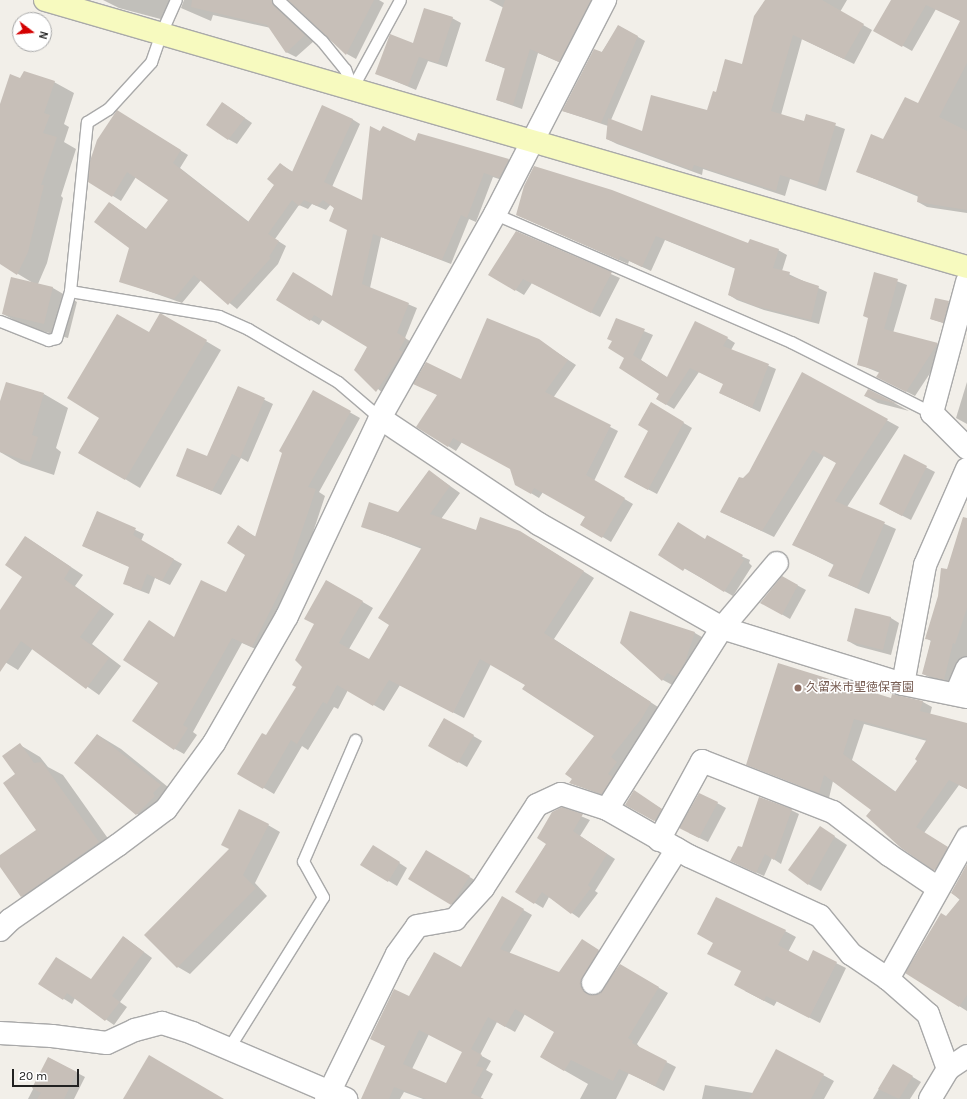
<!DOCTYPE html>
<html>
<head>
<meta charset="utf-8">
<style>
	body { margin:0 }
	#map { position:relative; width:967px; height:1099px; overflow:hidden; background:#f2efe9; font-family:Karla,"Noto Sans JP",sans-serif }
	div>[style] { position:absolute }
	.shadow>* { inset:0; background:#0003 }
	.building>* { inset:0; background:#c7bfb8 }
	.roads { filter:drop-shadow(1px 0 #a9a9a9) drop-shadow(-1px 0 #a9a9a9) drop-shadow(0 1px #a9a9a9) drop-shadow(0 -1px #a9a9a9) }
	.lane>* { height:11px; margin:-5.5px; padding:0 5.5px; transform-origin:5.5px; border-radius:5.5px; background:#fff }
	.street>* { height:22px; margin:-11px; padding:0 11px; transform-origin:11px; border-radius:11px; background:#fff }
	.secondary>* { height:22px; margin:-11px; padding:0 11px; transform-origin:11px; border-radius:11px; background:#f7fabf }
	.dots>* { width:11px; height:11px; translate:-50% -50%; box-sizing:border-box; border:2px solid #fff; border-radius:50% }
	span { translate:-50% -50%; white-space:nowrap; text-align:center; line-height:1.15; -webkit-text-stroke:3px #fff; paint-order:stroke }
	.education-label { font-size:12px; color:#785e54 }
	.left { translate:0 -50%; text-align:left }
	.north { position:absolute; left:12px; top:12px; width:40px; height:40px; box-sizing:border-box; background:#fff; border:1px solid #a7a7a7; border-radius:50%; rotate:106deg; font-size:11px; font-weight:700; line-height:16px; text-align:center; color:#222 }
	.north::after { content:''; display:block; margin:auto; width:14px; height:18px; background:#d40000; clip-path:polygon(50% 0,100% 100%,50% 72%,0 100%) }
	.scale { position:absolute; left:12px; top:1069px; width:67px; height:18px; box-sizing:border-box; border:2px solid #222; border-top:0; padding-left:5px; font-size:12px; line-height:14px; white-space:nowrap; color:#222; -webkit-text-stroke:3px #fff; paint-order:stroke }
</style>
</head>
<body>
<div id="map">
	<div class="shadow">
		<div style="clip-path:polygon(103px 0,181px 0,168px 21px,119px 8px)"></div>
		<div style="clip-path:polygon(184px 0,283px 0,314px 41px,296px 57px,286px 52px,271px 28px,213px 15px,211px 21px,181px 8px)"></div>
		<div style="clip-path:polygon(288px 0,379px 0,384px 3px,356px 59px,347px 54px)"></div>
		<div style="clip-path:polygon(489px 0,603px 0,568px 66px,538px 53px,522px 109px,497px 100px,506px 69px,486px 61px,504px 8px)"></div>
		<div style="clip-path:polygon(766px 0,847px 0,840px 12px,872px 30px,854px 64px,802px 39px,781px 115px,805px 122px,807px 115px,845px 129px,826px 191px,790px 179px,785px 196px,703px 169px,702px 175px,617px 144px,607px 139px,608px 126px,563px 111px,619px 26px,645px 41px,611px 120px,642px 132px,708px 111px,717px 93px,742px 65px)"></div>
		<div style="clip-path:polygon(892px 0,967px 0,967px 213px,927px 207px,918px 202px,919px 197px,858px 172px,883px 140px,918px 105px,961px 21px,936px 9px,912px 51px,875px 30px)"></div>
		<div style="clip-path:polygon(452px 18px,461px 23px,447px 67px,428px 61px,416px 90px,376px 73px)"></div>
		<div style="clip-path:polygon(20px 79px,54px 82px,74px 93px,64px 124px,69px 127px,64px 142px,76px 149px,61px 196px,63px 198px,47px 263px,38px 284px,53px 288px,77px 302px,68px 338px,27px 327px,3px 314px,33px 283px,0 263px,0 107px)"></div>
		<div style="clip-path:polygon(223px 103px,252px 123px,237px 144px,228px 139px)"></div>
		<div style="clip-path:polygon(125px 116px,188px 155px,180px 168px,249px 222px,275px 184px,280px 164px,293px 172px,352px 119px,360px 124px,332px 187px,362px 201px,381px 132px,416px 143px,418px 134px,509px 160px,517px 164px,508px 182px,493px 177px,476px 222px,469px 219px,451px 264px,381px 237px,370px 288px,417px 308px,405px 338px,413px 343px,385px 395px,356px 370px,368px 347px,323px 319px,319px 325px,278px 300px,332px 298px,351px 233px,331px 204px,326px 210px,312px 204px,308px 209px,299px 205px,275px 239px,286px 246px,278px 264px,237px 309px,201px 280px,182px 303px,120px 281px,131px 247px,110px 203px,147px 230px,170px 200px,136px 177px,121px 201px,89px 181px)"></div>
		<div style="clip-path:polygon(517px 215px,778px 250px,787px 255px,782px 271px,827px 292px,819px 324px,764px 310px,737px 300px,729px 295px,736px 269px,665px 240px,651px 271px,629px 261px,628px 264px)"></div>
		<div style="clip-path:polygon(516px 232px,620px 278px,600px 317px,532px 283px,524px 295px,490px 275px)"></div>
		<div style="clip-path:polygon(875px 273px,907px 285px,893px 333px,937px 344px,946px 349px,915px 396px,886px 381px,880px 373px,858px 364px,869px 319px)"></div>
		<div style="clip-path:polygon(948px 302px,952px 305px,947px 324px,931px 319px)"></div>
		<div style="clip-path:polygon(162px 315px,221px 350px,140px 488px,80px 452px)"></div>
		<div style="clip-path:polygon(616px 319px,653px 335px,641px 360px,668px 378px,727px 338px,735px 343px,731px 350px,776px 369px,760px 412px,720px 393px,724px 384px,699px 372px,674px 409px,657px 399px,660px 393px,613px 341px)"></div>
		<div style="clip-path:polygon(538px 340px,576px 365px,553px 398px,618px 431px,594px 481px,633px 504px,611px 542px,581px 524px,586px 516px,543px 492px,539px 498px,516px 484px,511px 468px,462px 442px,456px 451px,448px 446px,438px 395px,415px 384px,462px 380px)"></div>
		<div style="clip-path:polygon(803px 374px,899px 427px,847px 507px,896px 529px,869px 594px,830px 576px,834px 565px,793px 544px,837px 463px,824px 456px,774px 537px,721px 512px,750px 472px)"></div>
		<div style="clip-path:polygon(967px 382px,967px 424px,956px 418px)"></div>
		<div style="clip-path:polygon(238px 387px,273px 404px,248px 462px,241px 458px,221px 495px,177px 475px,207px 458px)"></div>
		<div style="clip-path:polygon(869px 390px,898px 405px,909px 411px,878px 403px,865px 396px)"></div>
		<div style="clip-path:polygon(314px 392px,360px 418px,319px 492px,325px 496px,301px 569px,262px 652px,242px 643px,193px 732px,197px 735px,184px 754px,175px 749px,159px 683px,175px 638px,226px 593px,246px 555px,238px 526px,256px 537px)"></div>
		<div style="clip-path:polygon(44px 394px,68px 408px,56px 448px,61px 452px,54px 475px,21px 464px,0 452px,0 419px)"></div>
		<div style="clip-path:polygon(652px 404px,692px 428px,657px 494px,634px 482px,650px 431px)"></div>
		<div style="clip-path:polygon(904px 456px,935px 472px,911px 520px,889px 509px)"></div>
		<div style="clip-path:polygon(429px 471px,460px 493px,441px 519px,477px 531px,531px 538px,594px 578px,554px 639px,661px 709px,621px 764px,627px 768px,613px 799px,570px 783px,595px 735px,526px 685px,491px 664px,464px 718px,400px 685px,384px 711px,348px 690px,338px 709px,334px 707px,308px 750px,302px 746px,274px 794px,239px 773px,267px 737px,297px 687px,327px 581px,373px 608px,349px 649px,369px 660px,391px 625px,422px 549px,362px 526px,398px 513px)"></div>
		<div style="clip-path:polygon(97px 512px,144px 534px,141px 541px,182px 564px,170px 585px,155px 578px,149px 594px,133px 588px,125px 583px,130px 567px,83px 546px)"></div>
		<div style="clip-path:polygon(967px 519px,967px 667px,954px 684px,933px 679px,923px 674px,931px 641px,926px 638px,947px 571px)"></div>
		<div style="clip-path:polygon(26px 537px,83px 575px,75px 586px,114px 614px,92px 644px,121px 666px,99px 695px,33px 648px,18px 670px,0 659px,0 612px,24px 577px)"></div>
		<div style="clip-path:polygon(705px 540px,750px 560px,749px 563px,752px 566px,733px 596px,659px 554px)"></div>
		<div style="clip-path:polygon(782px 577px,806px 590px,790px 619px,762px 603px)"></div>
		<div style="clip-path:polygon(856px 609px,891px 618px,899px 623px,891px 655px,857px 646px,848px 641px)"></div>
		<div style="clip-path:polygon(695px 633px,707px 640px,676px 687px,663px 680px,621px 642px)"></div>
		<div style="clip-path:polygon(evenodd,892px 700px,923px 702px,932px 707px,930px 715px,967px 724px,967px 789px,959px 785px,924px 833px,957px 853px,944px 875px,901px 847px,873px 810px,833px 781px,829px 798px,747px 764px,892px 700px,864px 724px,927px 741px,919px 760px,896px 792px,852px 760px,864px 724px)"></div>
		<div style="clip-path:polygon(444px 719px,482px 741px,467px 767px,429px 745px)"></div>
		<div style="clip-path:polygon(98px 735px,121px 749px,184px 800px,178px 810px,161px 828px,137px 814px)"></div>
		<div style="clip-path:polygon(20px 745px,40px 757px,48px 767px,63px 775px,119px 854px,42px 908px,22px 896px,0 865px,0 856px,38px 830px,17px 774px)"></div>
		<div style="clip-path:polygon(642px 797px,670px 814px,662px 825px,626px 804px)"></div>
		<div style="clip-path:polygon(717px 803px,726px 808px,708px 842px,689px 833px)"></div>
		<div style="clip-path:polygon(562px 808px,590px 820px,580px 836px,615px 859px,595px 891px,598px 893px,579px 918px,549px 897px,543px 908px,517px 892px,547px 843px)"></div>
		<div style="clip-path:polygon(791px 810px,799px 814px,781px 864px,772px 858px,764px 876px,739px 865px,742px 849px)"></div>
		<div style="clip-path:polygon(268px 825px,280px 832px,255px 883px,267px 896px,190px 974px,178px 967px,146px 935px,231px 850px)"></div>
		<div style="clip-path:polygon(820px 827px,847px 845px,821px 891px,808px 884px)"></div>
		<div style="clip-path:polygon(381px 851px,407px 868px,397px 886px,362px 865px)"></div>
		<div style="clip-path:polygon(426px 851px,478px 882px,460px 909px,410px 879px)"></div>
		<div style="clip-path:polygon(967px 866px,967px 1011px,907px 973px,960px 900px,952px 893px)"></div>
		<div style="clip-path:polygon(evenodd,503px 898px,532px 915px,509px 954px,559px 974px,592px 946px,607px 957px,593px 995px,600px 995px,620px 965px,668px 993px,637px 1044px,641px 1049px,676px 1067px,664px 1091px,629px 1073px,616px 1099px,580px 1099px,588px 1084px,541px 1057px,555px 1032px,525px 1014px,515px 1032px,497px 1022px,480px 1055px,491px 1061px,486px 1070px,493px 1074px,480px 1099px,423px 1099px,404px 1092px,400px 1099px,372px 1099px,386px 1046px,380px 1044px,410px 998px,461px 968px,503px 898px,429px 1034px,463px 1052px,446px 1085px,412px 1069px,429px 1034px)"></div>
		<div style="clip-path:polygon(785px 931px,796px 937px,788px 952px,809px 962px,836px 963px,846px 968px,820px 1023px,777px 1001px,774px 1006px,745px 991px,742px 971px,714px 943px)"></div>
		<div style="clip-path:polygon(124px 937px,152px 958px,120px 1002px,127px 1007px,114px 1025px,75px 998px,72px 1004px,40px 984px,92px 980px)"></div>
		<div style="clip-path:polygon(49px 1058px,85px 1077px,74px 1099px,28px 1099px)"></div>
		<div style="clip-path:polygon(893px 1065px,921px 1082px,910px 1099px,873px 1099px)"></div>
		<div style="clip-path:polygon(823px 1075px,834px 1081px,824px 1099px,702px 1099px,705px 1085px,753px 1093px)"></div>
	</div>
	<div class="building">
		<div style="clip-path:polygon(192px 0,271px 0,273px 5px,305px 35px,286px 53px,267px 25px,191px 7px)"></div>
		<div style="clip-path:polygon(288px 0,374px 0,346px 55px)"></div>
		<div style="clip-path:polygon(505px 0,591px 0,559px 62px,530px 49px,513px 105px,496px 100px,505px 68px,485px 61px)"></div>
		<div style="clip-path:polygon(765px 0,822px 0,864px 24px,844px 59px,793px 35px,771px 111px,804px 121px,806px 114px,836px 123px,817px 186px,780px 175px,776px 191px,694px 165px,692px 170px,606px 139px,608px 118px,642px 131px,651px 95px,707px 110px,713px 91px,716px 92px,725px 59px,742px 64px,754px 16px)"></div>
		<div style="clip-path:polygon(891px 0,967px 0,967px 63px,939px 117px,967px 131px,967px 210px,917px 202px,918px 195px,856px 172px,871px 134px,883px 139px,905px 97px,918px 103px,960px 21px,926px 5px,902px 47px,873px 31px)"></div>
		<div style="clip-path:polygon(424px 8px,453px 17px,438px 63px,419px 57px,408px 86px,375px 74px,390px 34px,413px 43px)"></div>
		<div style="clip-path:polygon(618px 25px,638px 36px,601px 123px,562px 111px,594px 49px,602px 52px)"></div>
		<div style="clip-path:polygon(24px 71px,55px 81px,44px 113px,50px 115px,43px 133px,57px 137px,41px 185px,44px 185px,28px 252px,17px 275px,0 264px,0 104px,10px 74px,20px 78px)"></div>
		<div style="clip-path:polygon(222px 102px,245px 118px,228px 140px,206px 125px)"></div>
		<div style="clip-path:polygon(322px 105px,353px 119px,324px 182px,362px 200px,370px 126px,380px 131px,383px 126px,415px 141px,418px 133px,509px 159px,499px 178px,484px 173px,467px 218px,461px 215px,442px 260px,373px 234px,362px 284px,409px 303px,397px 333px,406px 338px,399px 350px,403px 352px,376px 392px,354px 370px,367px 347px,314px 315px,310px 321px,276px 300px,293px 272px,332px 296px,347px 230px,329px 221px,334px 208px,323px 200px,317px 206px,304px 200px,299px 206px,292px 200px,268px 234px,279px 241px,269px 257px,271px 258px,228px 305px,194px 275px,174px 299px,119px 282px,129px 248px,94px 222px,109px 202px,146px 229px,168px 200px,127px 172px,112px 197px,88px 182px,90px 161px,97px 140px,117px 110px,181px 150px,173px 163px,248px 222px,274px 185px,267px 179px,280px 163px,292px 172px)"></div>
		<div style="clip-path:polygon(534px 166px,612px 190px,748px 243px,750px 239px,779px 249px,773px 268px,790px 272px,789px 276px,819px 286px,811px 320px,755px 306px,728px 295px,735px 268px,656px 236px,642px 267px,620px 256px,619px 260px,516px 215px,524px 186px)"></div>
		<div style="clip-path:polygon(516px 231px,612px 272px,591px 313px,523px 279px,515px 291px,488px 275px)"></div>
		<div style="clip-path:polygon(874px 272px,898px 279px,884px 329px,938px 343px,906px 392px,876px 377px,880px 371px,857px 365px,868px 318px,863px 316px)"></div>
		<div style="clip-path:polygon(11px 277px,53px 287px,44px 324px,2px 314px)"></div>
		<div style="clip-path:polygon(935px 298px,949px 301px,943px 323px,930px 319px)"></div>
		<div style="clip-path:polygon(160px 313px,207px 340px,125px 480px,78px 453px,99px 418px,67px 398px,117px 314px,149px 332px)"></div>
		<div style="clip-path:polygon(487px 318px,539px 339px,568px 360px,545px 392px,611px 425px,586px 475px,625px 498px,602px 538px,580px 525px,585px 517px,534px 488px,531px 494px,515px 485px,510px 469px,453px 438px,448px 447px,416px 427px,437px 395px,413px 384px,426px 362px,461px 379px)"></div>
		<div style="clip-path:polygon(616px 318px,645px 329px,633px 355px,667px 377px,695px 321px,728px 337px,723px 346px,769px 364px,752px 408px,719px 393px,723px 384px,690px 368px,666px 405px,656px 399px,659px 394px,619px 368px,624px 358px,608px 348px,612px 341px,607px 339px)"></div>
		<div style="clip-path:polygon(802px 372px,888px 419px,835px 501px,885px 522px,857px 588px,828px 576px,834px 564px,792px 545px,836px 463px,813px 450px,762px 531px,720px 512px,739px 477px,743px 478px,749px 472px)"></div>
		<div style="clip-path:polygon(6px 382px,44px 393px,32px 435px,38px 437px,30px 462px,0 452px,0 401px)"></div>
		<div style="clip-path:polygon(238px 386px,265px 398px,240px 458px,232px 454px,212px 491px,176px 476px,187px 448px,207px 456px)"></div>
		<div style="clip-path:polygon(868px 389px,898px 404px,864px 396px)"></div>
		<div style="clip-path:polygon(313px 390px,351px 411px,308px 487px,316px 489px,291px 563px,294px 564px,252px 647px,232px 638px,183px 725px,188px 728px,174px 750px,132px 721px,158px 683px,123px 660px,149px 620px,174px 637px,201px 580px,226px 592px,245px 555px,227px 543px,238px 525px,255px 537px,282px 453px,279px 451px)"></div>
		<div style="clip-path:polygon(651px 402px,684px 422px,648px 490px,624px 477px,648px 431px,638px 425px)"></div>
		<div style="clip-path:polygon(904px 454px,927px 466px,902px 516px,879px 504px)"></div>
		<div style="clip-path:polygon(429px 470px,450px 486px,430px 514px,476px 530px,480px 517px,520px 531px,584px 571px,544px 633px,651px 702px,642px 718px,611px 757px,617px 762px,608px 774px,613px 777px,602px 794px,569px 783px,572px 779px,565px 774px,594px 736px,522px 689px,525px 685px,480px 659px,453px 713px,389px 680px,373px 706px,337px 685px,327px 704px,323px 702px,297px 744px,291px 740px,263px 789px,237px 774px,262px 733px,266px 735px,296px 687px,292px 685px,302px 667px,295px 660px,314px 624px,304px 619px,326px 580px,363px 601px,339px 643px,369px 659px,389px 625px,378px 618px,422px 547px,361px 527px,369px 502px,398px 512px)"></div>
		<div style="clip-path:polygon(97px 511px,136px 528px,133px 535px,174px 559px,162px 581px,147px 574px,141px 590px,123px 584px,129px 567px,82px 546px)"></div>
		<div style="clip-path:polygon(963px 517px,967px 518px,967px 608px,955px 644px,953px 643px,944px 680px,922px 674px,931px 640px,925px 639px,938px 596px,941px 568px,947px 569px)"></div>
		<div style="clip-path:polygon(678px 522px,705px 539px,707px 535px,743px 555px,741px 558px,744px 560px,724px 592px,685px 568px,683px 571px,658px 555px)"></div>
		<div style="clip-path:polygon(25px 536px,71px 567px,64px 579px,102px 606px,80px 637px,109px 658px,86px 689px,21px 641px,0 672px,0 610px,22px 577px,5px 565px)"></div>
		<div style="clip-path:polygon(782px 576px,798px 585px,782px 615px,760px 603px)"></div>
		<div style="clip-path:polygon(855px 608px,891px 617px,883px 650px,847px 641px)"></div>
		<div style="clip-path:polygon(630px 611px,695px 632px,685px 662px,676px 677px,667px 673px,662px 681px,620px 643px)"></div>
		<div style="clip-path:polygon(evenodd,778px 663px,891px 698px,892px 694px,923px 701px,920px 711px,967px 723px,967px 789px,949px 780px,916px 827px,948px 847px,934px 871px,901px 848px,866px 816px,871px 810px,824px 775px,819px 793px,746px 765px,778px 663px,854px 719px,927px 739px,915px 759px,917px 761px,895px 792px,843px 754px,854px 719px)"></div>
		<div style="clip-path:polygon(444px 718px,474px 735px,458px 763px,428px 746px)"></div>
		<div style="clip-path:polygon(97px 734px,161px 785px,153px 793px,155px 796px,136px 815px,74px 763px)"></div>
		<div style="clip-path:polygon(20px 743px,34px 763px,42px 762px,99px 842px,21px 897px,0 867px,0 855px,36px 830px,3px 783px,15px 774px,2px 756px)"></div>
		<div style="clip-path:polygon(634px 790px,662px 809px,654px 821px,625px 805px)"></div>
		<div style="clip-path:polygon(699px 793px,718px 802px,699px 838px,679px 828px)"></div>
		<div style="clip-path:polygon(759px 797px,792px 809px,774px 860px,765px 854px,756px 873px,730px 861px,738px 846px,742px 847px)"></div>
		<div style="clip-path:polygon(562px 807px,583px 814px,573px 831px,607px 854px,588px 885px,591px 888px,571px 914px,542px 892px,534px 904px,515px 892px,546px 844px,537px 838px,552px 812px)"></div>
		<div style="clip-path:polygon(239px 809px,269px 824px,243px 875px,256px 888px,177px 968px,144px 935px,229px 849px,221px 845px)"></div>
		<div style="clip-path:polygon(820px 826px,835px 836px,808px 885px,788px 870px)"></div>
		<div style="clip-path:polygon(373px 845px,400px 862px,388px 882px,360px 865px)"></div>
		<div style="clip-path:polygon(426px 850px,470px 876px,451px 905px,408px 879px)"></div>
		<div style="clip-path:polygon(967px 864px,967px 995px,959px 1007px,905px 973px,941px 913px,946px 916px,960px 899px,951px 893px)"></div>
		<div style="clip-path:polygon(evenodd,502px 896px,524px 909px,500px 949px,559px 972px,582px 939px,599px 950px,581px 982px,586px 993px,599px 994px,620px 964px,659px 987px,628px 1038px,633px 1041px,632px 1043px,667px 1061px,655px 1086px,619px 1069px,613px 1081px,571px 1060px,564px 1071px,540px 1057px,554px 1032px,515px 1009px,505px 1027px,488px 1017px,471px 1049px,482px 1055px,476px 1066px,484px 1068px,471px 1093px,484px 1099px,426px 1099px,394px 1087px,389px 1099px,361px 1099px,385px 1046px,370px 1039px,394px 989px,409px 996px,434px 952px,461px 967px,502px 896px,419px 1030px,462px 1052px,446px 1083px,403px 1064px,419px 1030px)"></div>
		<div style="clip-path:polygon(716px 897px,786px 930px,778px 945px,808px 961px,813px 950px,837px 962px,809px 1018px,766px 996px,764px 1001px,734px 985px,741px 971px,707px 954px,713px 943px,697px 934px)"></div>
		<div style="clip-path:polygon(123px 936px,144px 952px,112px 996px,120px 1002px,105px 1021px,67px 993px,63px 1000px,38px 984px,56px 957px,91px 979px)"></div>
		<div style="clip-path:polygon(776px 1049px,824px 1074px,811px 1099px,749px 1099px)"></div>
		<div style="clip-path:polygon(149px 1055px,224px 1099px,123px 1099px)"></div>
		<div style="clip-path:polygon(48px 1057px,77px 1072px,64px 1099px,37px 1099px,41px 1093px,32px 1088px)"></div>
		<div style="clip-path:polygon(893px 1064px,913px 1076px,899px 1099px,878px 1089px)"></div>
	</div>
	<div class="roads">
		<div class="lane">
			<div style="left:278px;top:0;width:60px;rotate:43deg"></div>
			<div style="left:322px;top:41px;width:36px;rotate:51deg"></div>
			<div style="left:345px;top:69px;width:20px;rotate:70deg"></div>
			<div style="left:352px;top:88px;width:100px;rotate:-61.4deg"></div>
			<div style="left:495px;top:214px;width:322px;rotate:23.4deg"></div>
			<div style="left:791px;top:342px;width:158px;rotate:26.7deg"></div>
			<div style="left:70px;top:291px;width:151px;rotate:9.5deg"></div>
			<div style="left:219px;top:316px;width:32px;rotate:24deg"></div>
			<div style="left:248px;top:329px;width:104px;rotate:30.5deg"></div>
			<div style="left:338px;top:382px;width:55px;rotate:40.6deg"></div>
			<div style="left:0;top:321px;width:52px;rotate:21.6deg"></div>
			<div style="left:48px;top:340px;width:8px;rotate:-14deg"></div>
			<div style="left:56px;top:338px;width:49px;rotate:-73.4deg"></div>
			<div style="left:70px;top:291px;width:170px;rotate:-84.3deg"></div>
			<div style="left:87px;top:122px;width:25px;rotate:-32deg"></div>
			<div style="left:108px;top:109px;width:64px;rotate:-47.5deg"></div>
			<div style="left:151px;top:62px;width:31px;rotate:-71deg"></div>
			<div style="left:161px;top:33px;width:36px;rotate:-66deg"></div>
			<div style="left:228px;top:1049px;width:179px;rotate:-58deg"></div>
			<div style="left:323px;top:897px;width:41px;rotate:-119.1deg"></div>
			<div style="left:303px;top:861px;width:132px;rotate:-66.7deg"></div>
		</div>
		<div class="street">
			<div style="left:967px;top:282px;width:136px;rotate:105deg"></div>
			<div style="left:932px;top:413px;width:49px;rotate:45deg"></div>
			<div style="left:380px;top:418px;width:191px;rotate:33.7deg"></div>
			<div style="left:539px;top:524px;width:210px;rotate:29.6deg"></div>
			<div style="left:722px;top:628px;width:189px;rotate:17.2deg"></div>
			<div style="left:903px;top:684px;width:65px;rotate:11.5deg"></div>
			<div style="left:903px;top:684px;width:121px;rotate:-79.5deg"></div>
			<div style="left:925px;top:565px;width:105px;rotate:-66.4deg"></div>
			<div style="left:956px;top:694px;width:28px;rotate:-67deg"></div>
			<div style="left:607px;top:809px;width:214px;rotate:-57.6deg"></div>
			<div style="left:722px;top:628px;width:85px;rotate:-49.8deg"></div>
			<div style="left:659px;top:840px;width:90px;rotate:-61.4deg"></div>
			<div style="left:702px;top:761px;width:141px;rotate:21.3deg"></div>
			<div style="left:833px;top:812px;width:71px;rotate:37.5deg"></div>
			<div style="left:889px;top:855px;width:59px;rotate:34deg"></div>
			<div style="left:0;top:930px;width:14px;rotate:-45deg"></div>
			<div style="left:10px;top:920px;width:131px;rotate:-34.8deg"></div>
			<div style="left:118px;top:845px;width:60px;rotate:-36.9deg"></div>
			<div style="left:166px;top:809px;width:82px;rotate:-54deg"></div>
			<div style="left:214px;top:743px;width:146px;rotate:-60.1deg"></div>
			<div style="left:287px;top:616px;width:219px;rotate:-64.8deg"></div>
			<div style="left:380px;top:418px;width:234px;rotate:-60.6deg"></div>
			<div style="left:495px;top:214px;width:241px;rotate:-62.8deg"></div>
			<div style="left:888px;top:979px;width:162px;rotate:-60.7deg"></div>
			<div style="left:593px;top:983px;width:158px;rotate:-57.9deg"></div>
			<div style="left:0;top:1033px;width:52px;rotate:3.3deg"></div>
			<div style="left:52px;top:1036px;width:55px;rotate:7.3deg"></div>
			<div style="left:107px;top:1043px;width:31px;rotate:-25deg"></div>
			<div style="left:135px;top:1030px;width:28px;rotate:-15deg"></div>
			<div style="left:162px;top:1023px;width:32px;rotate:18deg"></div>
			<div style="left:192px;top:1033px;width:168px;rotate:23.2deg"></div>
			<div style="left:326px;top:1099px;width:161px;rotate:-63.9deg"></div>
			<div style="left:397px;top:954px;width:34px;rotate:-54deg"></div>
			<div style="left:417px;top:926px;width:39px;rotate:-10deg"></div>
			<div style="left:455px;top:919px;width:42px;rotate:-47.9deg"></div>
			<div style="left:483px;top:888px;width:99px;rotate:-57deg"></div>
			<div style="left:537px;top:805px;width:26px;rotate:-25deg"></div>
			<div style="left:561px;top:794px;width:48px;rotate:18.1deg"></div>
			<div style="left:607px;top:809px;width:95px;rotate:29.8deg"></div>
			<div style="left:689px;top:856px;width:144px;rotate:24.6deg"></div>
			<div style="left:820px;top:916px;width:49px;rotate:50.8deg"></div>
			<div style="left:851px;top:954px;width:45px;rotate:34deg"></div>
			<div style="left:888px;top:979px;width:53px;rotate:41.2deg"></div>
			<div style="left:928px;top:1014px;width:59px;rotate:70deg"></div>
			<div style="left:930px;top:1099px;width:35px;rotate:-59deg"></div>
			<div style="left:948px;top:1069px;width:23px;rotate:-34deg"></div>
		</div>
		<div class="secondary">
			<div style="left:45px;top:0;width:960px;rotate:16.15deg"></div>
		</div>
	</div>
	<div class="dots">
		<div style="left:798px;top:688px;background:#8d6e63"></div>
	</div>
	<div class="education-label">
		<span class="left" style="left:806px;top:688px">久留米市聖徳保育園</span>
	</div>
	<div class="north">N</div>
	<div class="scale">20 m</div>
</div>
</body>
</html>
